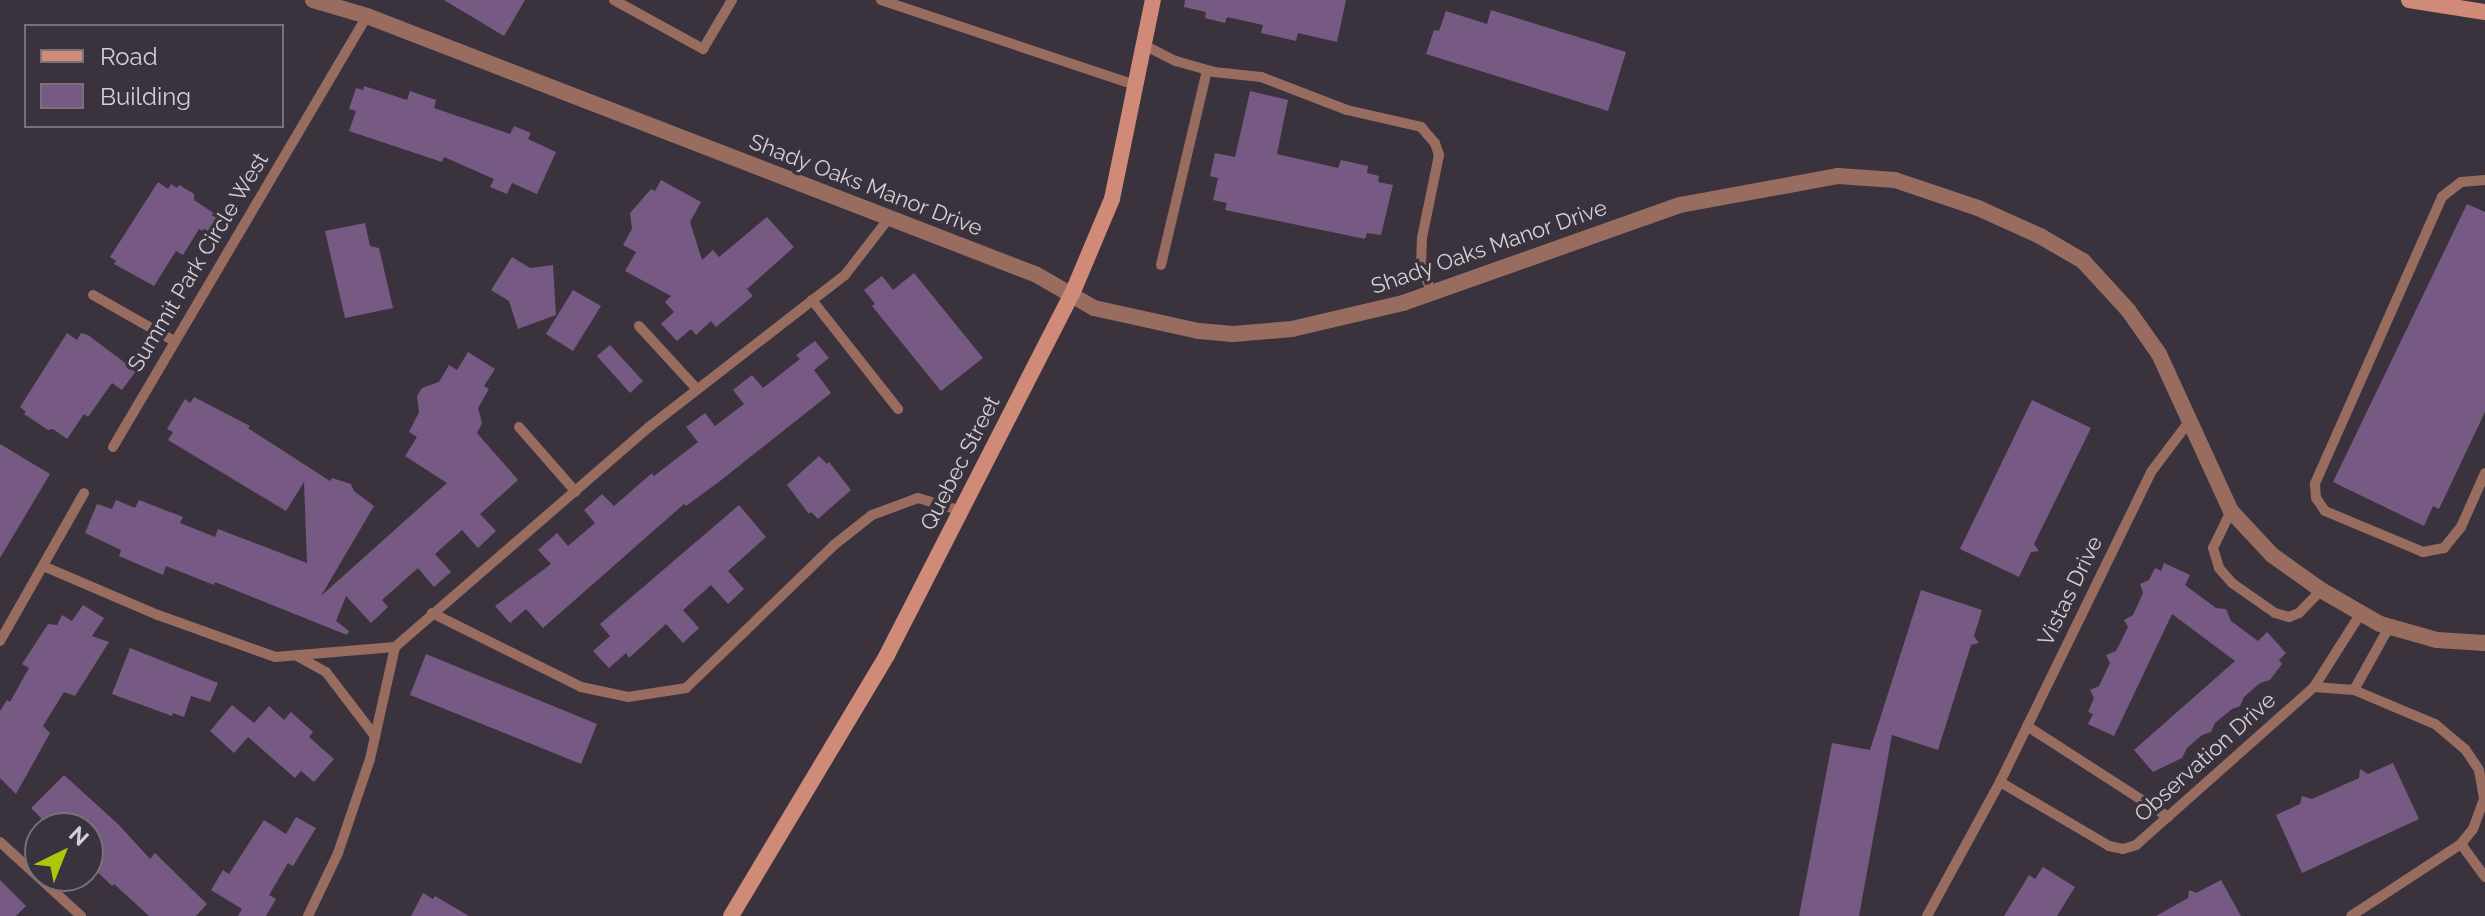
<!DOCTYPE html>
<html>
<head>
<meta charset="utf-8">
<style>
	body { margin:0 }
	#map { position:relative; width:2485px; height:916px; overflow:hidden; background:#3a323d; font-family:Raleway,sans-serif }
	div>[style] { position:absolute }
	.building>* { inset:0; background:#775a83 }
	.lane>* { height:10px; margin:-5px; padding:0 5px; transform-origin:5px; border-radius:5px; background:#986d60 }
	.street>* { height:16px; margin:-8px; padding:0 8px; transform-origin:8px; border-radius:8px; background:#986d60 }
	.secondary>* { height:16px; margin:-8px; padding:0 8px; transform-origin:8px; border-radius:8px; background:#cf8b77 }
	span { translate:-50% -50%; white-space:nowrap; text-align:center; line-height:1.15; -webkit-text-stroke:7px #3a323d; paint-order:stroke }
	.street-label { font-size:22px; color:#d4cfd6 }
	.legend { position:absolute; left:24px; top:24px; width:260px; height:104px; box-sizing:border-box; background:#3a323d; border:2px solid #78717a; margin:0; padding:10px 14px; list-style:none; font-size:24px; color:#d4cfd6 }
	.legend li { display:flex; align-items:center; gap:16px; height:40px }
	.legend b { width:40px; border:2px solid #78717a }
	.north { position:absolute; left:24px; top:812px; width:80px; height:80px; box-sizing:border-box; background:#3a323d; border:2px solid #78717a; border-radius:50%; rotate:43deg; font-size:22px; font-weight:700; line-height:32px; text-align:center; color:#d4cfd6 }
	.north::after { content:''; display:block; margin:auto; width:28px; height:36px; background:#aec60b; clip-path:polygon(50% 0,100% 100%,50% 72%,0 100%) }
</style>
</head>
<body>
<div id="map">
	<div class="building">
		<div style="clip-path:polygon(444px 0,525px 0,504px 36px)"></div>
		<div style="clip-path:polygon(1185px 0,1346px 0,1337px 42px,1298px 33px,1296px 41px,1261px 33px,1263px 25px,1227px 17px,1225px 23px,1205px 18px,1206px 12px,1184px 7px)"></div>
		<div style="clip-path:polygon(1491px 10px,1626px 52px,1608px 111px,1426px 54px,1434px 30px,1439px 31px,1446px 11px,1487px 24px)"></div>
		<div style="clip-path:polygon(364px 86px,407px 100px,410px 91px,436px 100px,434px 108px,510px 134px,514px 126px,531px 133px,528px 139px,556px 152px,537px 194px,512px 183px,507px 194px,490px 187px,494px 179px,444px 157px,442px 162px,349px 131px,356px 111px,349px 109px,356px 88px,363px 90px)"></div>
		<div style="clip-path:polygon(1250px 91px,1288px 100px,1277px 154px,1338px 168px,1341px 160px,1368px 166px,1367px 173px,1379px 176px,1378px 182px,1393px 185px,1381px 235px,1367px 233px,1365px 239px,1225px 210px,1227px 203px,1213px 200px,1218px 178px,1210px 176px,1215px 153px,1235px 157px)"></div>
		<div style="clip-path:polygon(661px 180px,701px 202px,690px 222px,702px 260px,713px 250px,719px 257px,767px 217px,794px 247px,747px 289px,753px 296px,716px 327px,711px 321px,696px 335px,691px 329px,677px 341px,661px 324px,674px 312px,665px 302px,671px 296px,625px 271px,636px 252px,623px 245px,632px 229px,630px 213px,651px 189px,655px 191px)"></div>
		<div style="clip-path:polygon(158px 182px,168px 189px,171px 184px,177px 188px,179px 185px,194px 194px,194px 200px,224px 220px,214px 237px,199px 229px,183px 255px,176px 251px,154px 286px,114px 264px,116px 261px,110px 257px)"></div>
		<div style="clip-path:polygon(2467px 204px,2485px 212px,2485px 412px,2439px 509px,2433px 506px,2424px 526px,2333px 482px)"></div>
		<div style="clip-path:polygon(365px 223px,370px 246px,379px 248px,393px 308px,345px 318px,325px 231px)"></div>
		<div style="clip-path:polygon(512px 257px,530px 268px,553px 265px,556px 315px,518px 329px,509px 301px,491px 290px)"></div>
		<div style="clip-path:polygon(914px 273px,983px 358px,941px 391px,872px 306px,875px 304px,864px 290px,882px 276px,893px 290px)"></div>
		<div style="clip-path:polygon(573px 290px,601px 306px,573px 351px,546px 334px)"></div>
		<div style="clip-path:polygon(67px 333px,77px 340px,81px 333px,88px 335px,136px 371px,122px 390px,112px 383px,88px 417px,84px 414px,67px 439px,53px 429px,48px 430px,24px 414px,26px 412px,20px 407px)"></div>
		<div style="clip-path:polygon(815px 341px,829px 358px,814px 370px,831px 393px,720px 481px,686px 506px,684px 504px,543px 628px,526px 609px,510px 623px,495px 606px,551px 564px,538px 550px,557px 533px,568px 546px,595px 523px,584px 510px,602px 494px,614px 506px,652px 473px,654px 476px,698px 442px,686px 427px,705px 413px,715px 426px,744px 404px,733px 390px,752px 375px,763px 388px,800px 359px,796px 355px)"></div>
		<div style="clip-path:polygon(610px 345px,643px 381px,630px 393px,597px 356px)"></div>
		<div style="clip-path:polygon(468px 352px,495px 369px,484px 386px,489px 389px,478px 408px,482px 423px,477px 433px,518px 480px,480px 514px,496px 531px,478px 548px,462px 530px,435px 554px,451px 572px,434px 587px,418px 568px,382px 600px,388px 607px,371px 623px,346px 596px,336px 621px,349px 631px,347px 635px,215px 582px,214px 585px,166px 566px,163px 575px,119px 556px,121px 550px,85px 533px,97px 504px,112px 509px,116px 500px,135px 508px,139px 500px,183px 517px,180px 523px,215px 537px,218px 529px,307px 563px,304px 482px,286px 511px,168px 440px,173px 432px,167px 429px,185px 399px,190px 403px,194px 397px,250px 426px,248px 428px,330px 481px,332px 478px,351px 484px,354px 491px,374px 506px,321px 596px,447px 483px,405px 456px,417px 437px,409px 432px,419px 412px,417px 396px,422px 388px,439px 382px,449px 365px,457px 370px)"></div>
		<div style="clip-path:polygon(2032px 400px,2091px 428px,2034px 544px,2039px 551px,2031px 552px,2019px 577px,1960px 549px)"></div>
		<div style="clip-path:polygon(0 444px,50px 474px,0 558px)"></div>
		<div style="clip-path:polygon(819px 456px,827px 464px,829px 462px,851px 490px,818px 519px,811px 512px,809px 514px,787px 485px)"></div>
		<div style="clip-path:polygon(739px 505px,766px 537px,728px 571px,744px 589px,728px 604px,711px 585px,683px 610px,699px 628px,683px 643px,666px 624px,629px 658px,626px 653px,609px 668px,593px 651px,610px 636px,600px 624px)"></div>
		<div style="clip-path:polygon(2164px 563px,2190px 575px,2185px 585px,2216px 608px,2226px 609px,2231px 621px,2258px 641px,2267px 632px,2286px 653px,2279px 660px,2282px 664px,2270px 680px,2260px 683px,2244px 697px,2240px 706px,2232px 709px,2215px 723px,2211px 732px,2202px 735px,2187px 748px,2182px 758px,2153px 772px,2134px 750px,2235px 661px,2172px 614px,2114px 736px,2088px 724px,2093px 714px,2088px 712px,2094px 698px,2090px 690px,2099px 686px,2110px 663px,2106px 655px,2116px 651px,2128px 627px,2124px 620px,2133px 615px,2143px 593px,2140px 584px,2149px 580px,2155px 568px,2161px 571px)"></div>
		<div style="clip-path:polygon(1921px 590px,1982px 610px,1974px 636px,1979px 643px,1971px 645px,1938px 750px,1892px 735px,1859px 916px,1799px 916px,1832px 743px,1870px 750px)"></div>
		<div style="clip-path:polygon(83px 605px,104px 618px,92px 636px,109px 642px,75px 696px,64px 692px,43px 726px,50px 733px,16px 794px,0 778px,0 711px,7px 700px,10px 702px,29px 668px,22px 664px,48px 624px,57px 625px,62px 615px,72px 621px)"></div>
		<div style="clip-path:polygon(130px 648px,218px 683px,210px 702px,191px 696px,184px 717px,173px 713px,172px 716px,112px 694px)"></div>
		<div style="clip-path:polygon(426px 654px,597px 724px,581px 764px,410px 695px)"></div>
		<div style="clip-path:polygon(232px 705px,254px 723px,269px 706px,284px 720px,291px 712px,313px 732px,309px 737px,334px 759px,314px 782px,301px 771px,295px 778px,248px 737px,234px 753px,210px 731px)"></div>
		<div style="clip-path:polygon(2393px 763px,2419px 819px,2302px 873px,2276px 815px,2300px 804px,2302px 796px,2312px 799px,2359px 778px,2360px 769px,2368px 774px)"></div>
		<div style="clip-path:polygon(64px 775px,119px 825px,150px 859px,155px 853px,207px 904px,196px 916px,149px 916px,114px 884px,112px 886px,88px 863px,88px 828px,35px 828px,43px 820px,31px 808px)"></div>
		<div style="clip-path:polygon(296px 817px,316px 828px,293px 866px,288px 863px,269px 895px,276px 899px,266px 916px,238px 916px,242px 909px,211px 890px,223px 870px,229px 874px,264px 820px,286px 834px)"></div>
		<div style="clip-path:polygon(2043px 867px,2075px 887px,2057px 916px,2004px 916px,2029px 875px,2035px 879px)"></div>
		<div style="clip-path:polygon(0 880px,26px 906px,16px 916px,0 916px)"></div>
		<div style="clip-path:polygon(2221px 880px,2241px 916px,2156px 916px,2188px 898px,2189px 890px,2196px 893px)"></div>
		<div style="clip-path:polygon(423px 893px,433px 899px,435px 896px,469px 916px,411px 916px)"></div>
	</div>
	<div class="lane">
		<div style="left:614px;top:0;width:102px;rotate:28.8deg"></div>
		<div style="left:703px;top:49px;width:57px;rotate:-59.4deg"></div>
		<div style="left:881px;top:0;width:268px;rotate:18.5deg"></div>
		<div style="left:1144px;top:45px;width:36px;rotate:27deg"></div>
		<div style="left:1176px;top:61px;width:40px;rotate:16deg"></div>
		<div style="left:1214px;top:72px;width:47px;rotate:6.1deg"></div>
		<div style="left:1261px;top:77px;width:92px;rotate:21deg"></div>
		<div style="left:1347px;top:110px;width:76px;rotate:12.9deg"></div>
		<div style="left:1421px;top:127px;width:21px;rotate:49deg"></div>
		<div style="left:1435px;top:143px;width:13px;rotate:72deg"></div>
		<div style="left:1439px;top:155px;width:85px;rotate:101.6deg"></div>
		<div style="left:1422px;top:238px;width:27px;rotate:92deg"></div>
		<div style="left:1421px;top:265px;width:30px;rotate:69deg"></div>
		<div style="left:2485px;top:180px;width:24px;rotate:175deg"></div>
		<div style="left:2461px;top:182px;width:24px;rotate:142deg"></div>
		<div style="left:2442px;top:197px;width:314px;rotate:113.9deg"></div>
		<div style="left:2315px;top:484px;width:14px;rotate:86deg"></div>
		<div style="left:2316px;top:498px;width:16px;rotate:55deg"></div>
		<div style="left:2325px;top:511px;width:106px;rotate:22.7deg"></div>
		<div style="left:2423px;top:552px;width:21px;rotate:-11deg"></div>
		<div style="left:2444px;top:548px;width:27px;rotate:-51deg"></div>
		<div style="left:2461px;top:527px;width:59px;rotate:-66deg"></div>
		<div style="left:1161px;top:265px;width:200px;rotate:-76.7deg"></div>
		<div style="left:93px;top:295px;width:93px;rotate:29.6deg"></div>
		<div style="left:812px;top:300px;width:139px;rotate:51.7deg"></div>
		<div style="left:639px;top:326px;width:86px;rotate:47.4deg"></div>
		<div style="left:519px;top:427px;width:86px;rotate:48.8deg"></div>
		<div style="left:113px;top:447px;width:500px;rotate:-59.49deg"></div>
		<div style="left:2231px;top:511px;width:41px;rotate:115.9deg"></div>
		<div style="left:2213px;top:548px;width:21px;rotate:73deg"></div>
		<div style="left:2219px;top:568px;width:20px;rotate:49deg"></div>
		<div style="left:2232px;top:583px;width:52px;rotate:34.9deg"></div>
		<div style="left:2275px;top:613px;width:15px;rotate:16deg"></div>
		<div style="left:2289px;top:617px;width:11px;rotate:-22deg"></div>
		<div style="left:2299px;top:613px;width:32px;rotate:-46deg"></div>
		<div style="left:43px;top:566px;width:125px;rotate:23.1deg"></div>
		<div style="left:158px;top:615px;width:124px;rotate:19.7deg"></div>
		<div style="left:275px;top:657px;width:120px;rotate:-4.8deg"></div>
		<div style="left:395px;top:647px;width:336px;rotate:-40.9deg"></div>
		<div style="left:649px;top:427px;width:248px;rotate:-37.8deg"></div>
		<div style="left:845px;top:275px;width:72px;rotate:-52.3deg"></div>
		<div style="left:432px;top:613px;width:166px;rotate:26.4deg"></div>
		<div style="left:581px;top:687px;width:48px;rotate:12deg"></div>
		<div style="left:628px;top:697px;width:59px;rotate:-8.8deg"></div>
		<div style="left:686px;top:688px;width:206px;rotate:-44deg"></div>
		<div style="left:834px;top:545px;width:48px;rotate:-38.3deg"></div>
		<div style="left:872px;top:515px;width:49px;rotate:-20.3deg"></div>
		<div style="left:918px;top:498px;width:46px;rotate:16.5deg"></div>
		<div style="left:0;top:641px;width:170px;rotate:-60.4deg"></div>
		<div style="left:297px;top:656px;width:33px;rotate:29deg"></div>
		<div style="left:326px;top:672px;width:81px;rotate:52.6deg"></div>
		<div style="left:2314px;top:687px;width:40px;rotate:4.3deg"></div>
		<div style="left:2354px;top:690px;width:88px;rotate:22.8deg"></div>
		<div style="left:2435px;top:724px;width:39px;rotate:40deg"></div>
		<div style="left:2465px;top:749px;width:25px;rotate:56deg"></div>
		<div style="left:2479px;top:770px;width:29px;rotate:80deg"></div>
		<div style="left:2484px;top:799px;width:32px;rotate:110deg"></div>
		<div style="left:2473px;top:829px;width:19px;rotate:129deg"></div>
		<div style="left:2461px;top:844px;width:131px;rotate:146.8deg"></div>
		<div style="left:2354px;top:690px;width:72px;rotate:-60.9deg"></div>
		<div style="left:2027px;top:726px;width:168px;rotate:32.8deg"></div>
		<div style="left:2000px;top:782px;width:126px;rotate:30.4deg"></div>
		<div style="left:2109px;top:846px;width:14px;rotate:12deg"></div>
		<div style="left:2123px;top:849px;width:14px;rotate:-17deg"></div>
		<div style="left:2136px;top:845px;width:238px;rotate:-41.6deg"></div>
		<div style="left:2314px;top:687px;width:88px;rotate:-57.6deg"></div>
		<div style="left:0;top:842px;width:110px;rotate:42.4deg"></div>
		<div style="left:2461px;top:844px;width:41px;rotate:54deg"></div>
		<div style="left:308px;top:916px;width:70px;rotate:-64.5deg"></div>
		<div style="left:338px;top:853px;width:99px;rotate:-71.2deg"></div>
		<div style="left:370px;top:759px;width:115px;rotate:-77.4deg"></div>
		<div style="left:1927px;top:916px;width:153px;rotate:-61.4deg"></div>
		<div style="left:2000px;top:782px;width:345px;rotate:-64deg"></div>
		<div style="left:2151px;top:472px;width:61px;rotate:-52.9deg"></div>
	</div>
	<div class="street">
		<div style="left:313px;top:0;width:56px;rotate:16.5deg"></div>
		<div style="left:367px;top:16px;width:718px;rotate:21.13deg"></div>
		<div style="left:1037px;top:275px;width:66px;rotate:30.1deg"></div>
		<div style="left:1094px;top:308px;width:107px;rotate:12.4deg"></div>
		<div style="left:1199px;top:331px;width:34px;rotate:5deg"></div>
		<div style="left:1233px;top:334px;width:59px;rotate:-4.8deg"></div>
		<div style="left:1292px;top:329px;width:114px;rotate:-13.2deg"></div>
		<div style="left:1403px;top:303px;width:294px;rotate:-19.5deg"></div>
		<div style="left:1680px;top:205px;width:161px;rotate:-10.4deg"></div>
		<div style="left:1838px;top:176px;width:57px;rotate:4deg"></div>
		<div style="left:1895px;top:180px;width:88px;rotate:18.6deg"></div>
		<div style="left:1978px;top:208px;width:68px;rotate:24.3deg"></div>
		<div style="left:2040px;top:236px;width:50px;rotate:30.2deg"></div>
		<div style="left:2083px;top:261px;width:67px;rotate:47.4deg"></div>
		<div style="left:2128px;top:310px;width:54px;rotate:54.8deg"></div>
		<div style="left:2159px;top:354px;width:173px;rotate:65.4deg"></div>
		<div style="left:2231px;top:511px;width:60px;rotate:47deg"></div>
		<div style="left:2272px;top:555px;width:60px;rotate:35.5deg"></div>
		<div style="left:2321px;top:590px;width:68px;rotate:30deg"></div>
		<div style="left:2380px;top:624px;width:59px;rotate:15.7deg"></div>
		<div style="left:2437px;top:640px;width:48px;rotate:3.6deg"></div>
	</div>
	<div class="secondary">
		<div style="left:2409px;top:0;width:77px;rotate:9deg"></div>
		<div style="left:731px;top:916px;width:304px;rotate:-59.1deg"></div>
		<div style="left:887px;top:655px;width:406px;rotate:-62.9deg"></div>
		<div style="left:1072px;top:294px;width:103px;rotate:-67.2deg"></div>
		<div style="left:1112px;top:199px;width:203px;rotate:-78.4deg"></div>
	</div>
	<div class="street-label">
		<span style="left:866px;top:185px;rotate:21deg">Shady Oaks Manor Drive</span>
		<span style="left:1489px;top:247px;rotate:-19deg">Shady Oaks Manor Drive</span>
		<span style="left:198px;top:262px;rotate:-59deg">Summit Park Circle West</span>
		<span style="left:960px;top:463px;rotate:-63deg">Quebec Street</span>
		<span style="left:2070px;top:591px;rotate:-64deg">Vistas Drive</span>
		<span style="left:2205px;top:757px;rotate:-42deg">Observation Drive</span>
	</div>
	<ul class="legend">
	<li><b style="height:10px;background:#cf8b77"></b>Road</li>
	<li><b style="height:22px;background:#775a83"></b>Building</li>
	</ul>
	<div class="north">N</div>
</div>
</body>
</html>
